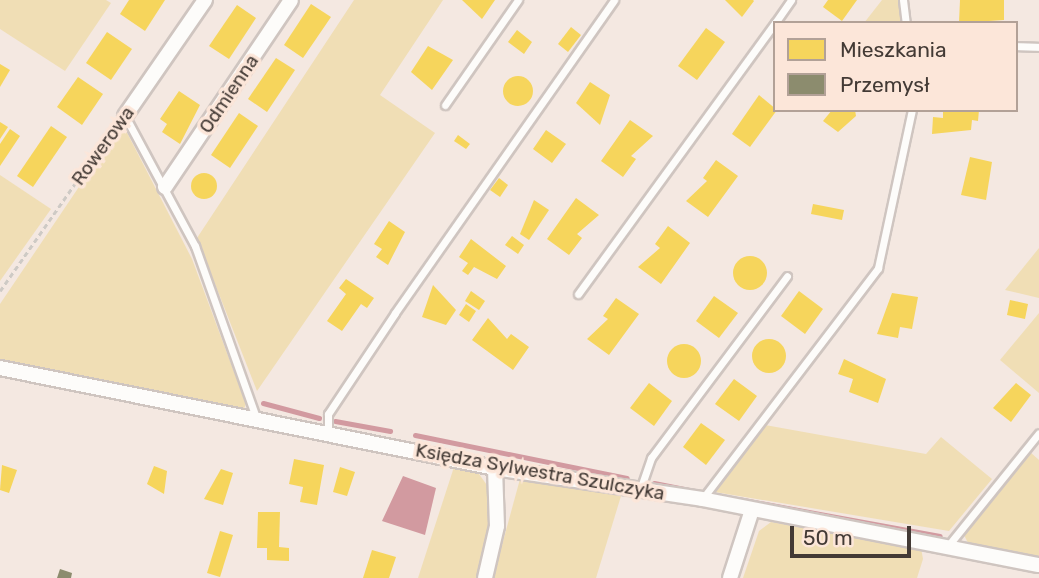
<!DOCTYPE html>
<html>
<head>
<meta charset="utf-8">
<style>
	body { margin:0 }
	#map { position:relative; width:1039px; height:578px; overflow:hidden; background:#f4e8e1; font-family:Rubik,sans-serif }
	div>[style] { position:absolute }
	.green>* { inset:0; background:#f0deb5 }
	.water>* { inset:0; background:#d29aa0 }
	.homes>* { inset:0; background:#f6d55c }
	.round { border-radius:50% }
	.industry>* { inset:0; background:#8c8c6e }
	.stream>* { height:5px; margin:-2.5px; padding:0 2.5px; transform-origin:2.5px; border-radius:2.5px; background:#d29aa0 }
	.path>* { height:2.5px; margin-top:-1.25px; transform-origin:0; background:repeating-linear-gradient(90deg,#cecac5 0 5px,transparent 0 8.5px) }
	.roads { filter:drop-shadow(2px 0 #cfc5c0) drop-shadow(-2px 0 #cfc5c0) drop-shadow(0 2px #cfc5c0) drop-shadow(0 -2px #cfc5c0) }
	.service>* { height:7px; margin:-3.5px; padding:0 3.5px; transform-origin:3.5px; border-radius:3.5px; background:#fdfcfa }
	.minor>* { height:14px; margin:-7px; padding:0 7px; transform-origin:7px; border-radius:7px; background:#fdfcfa }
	span { translate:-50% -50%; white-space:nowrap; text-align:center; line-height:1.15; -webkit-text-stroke:7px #fce6d9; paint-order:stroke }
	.street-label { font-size:19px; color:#433a35 }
	.legend { position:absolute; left:773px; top:21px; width:245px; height:91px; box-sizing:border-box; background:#fce6d9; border:2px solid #b2a197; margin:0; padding:9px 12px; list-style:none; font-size:21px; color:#433a35 }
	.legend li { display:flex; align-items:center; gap:14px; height:35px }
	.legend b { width:35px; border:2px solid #b2a197 }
	.scale { position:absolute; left:790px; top:526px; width:121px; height:32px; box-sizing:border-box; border:4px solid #433a35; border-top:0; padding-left:9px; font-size:21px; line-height:24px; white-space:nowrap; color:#433a35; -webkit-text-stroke:5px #fce6d9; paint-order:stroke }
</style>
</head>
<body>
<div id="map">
	<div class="green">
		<div style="clip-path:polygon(0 0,106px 0,111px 3px,65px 71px,0 29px)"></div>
		<div style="clip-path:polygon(354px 0,443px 0,380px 95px,435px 133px,257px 391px,197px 238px)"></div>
		<div style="clip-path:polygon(882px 0,898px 0,901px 23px,864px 23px)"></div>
		<div style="clip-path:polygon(122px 123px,192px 259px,246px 404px,243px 411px,0 361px,0 304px)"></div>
		<div style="clip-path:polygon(0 175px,51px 209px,0 281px)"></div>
		<div style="clip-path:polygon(1039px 248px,1039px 298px,1005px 290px)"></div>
		<div style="clip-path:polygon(1039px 313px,1039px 393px,1000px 360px)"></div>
		<div style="clip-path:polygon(765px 425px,926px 454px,941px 437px,992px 479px,949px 531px,715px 492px)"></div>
		<div style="clip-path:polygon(1030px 452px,1039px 460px,1039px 556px,969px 545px,964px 535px)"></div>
		<div style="clip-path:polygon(454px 467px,479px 474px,489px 488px,490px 531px,477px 578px,418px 578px)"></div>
		<div style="clip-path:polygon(520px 479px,621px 496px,596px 578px,493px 578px)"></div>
		<div style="clip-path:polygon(771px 522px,921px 548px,923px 559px,917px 578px,743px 578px,759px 531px)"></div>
	</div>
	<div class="water">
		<div style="clip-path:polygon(403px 476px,436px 488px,425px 535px,382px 521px)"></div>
	</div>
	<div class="homes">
		<div style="clip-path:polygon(129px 0,165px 0,145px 31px,120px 14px)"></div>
		<div style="clip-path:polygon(462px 0,495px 0,482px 19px)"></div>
		<div style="clip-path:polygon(725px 0,753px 0,754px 1px,742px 17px)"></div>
		<div style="clip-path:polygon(828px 0,857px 0,842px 21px,823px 7px)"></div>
		<div style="clip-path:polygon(960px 0,1004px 0,1004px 20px,959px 23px)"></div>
		<div style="clip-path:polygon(311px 4px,331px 17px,303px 58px,284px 45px)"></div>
		<div style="clip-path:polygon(237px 5px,256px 18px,229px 59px,209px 46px)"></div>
		<div style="clip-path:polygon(571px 27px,581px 35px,568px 52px,558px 44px)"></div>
		<div style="clip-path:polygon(706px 28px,725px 42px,697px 80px,678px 66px)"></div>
		<div style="clip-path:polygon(517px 30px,532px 42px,524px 54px,508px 42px)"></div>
		<div style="clip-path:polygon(107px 32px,132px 49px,111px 80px,86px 63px)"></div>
		<div style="clip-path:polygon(428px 46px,453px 60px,432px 90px,411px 72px)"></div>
		<div style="clip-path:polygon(276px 58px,295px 70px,267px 112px,248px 99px)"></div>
		<div style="clip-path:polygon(0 64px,10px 70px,0 87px)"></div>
		<div class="round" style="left:503px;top:76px;width:30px;height:30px"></div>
		<div style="clip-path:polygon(78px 77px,103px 94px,82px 125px,57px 107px)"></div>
		<div style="clip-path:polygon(590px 82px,610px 95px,600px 125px,576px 103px)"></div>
		<div style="clip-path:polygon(179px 91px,200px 105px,180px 144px,162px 132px,167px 124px,160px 119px)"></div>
		<div style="clip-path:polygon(759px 95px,777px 110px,750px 147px,732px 134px)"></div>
		<div style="clip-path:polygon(832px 110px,855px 110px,856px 116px,838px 132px,823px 121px)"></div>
		<div style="clip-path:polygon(943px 110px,979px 110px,978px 121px,972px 120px,971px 130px,932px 134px,933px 117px,943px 118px)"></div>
		<div style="clip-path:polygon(239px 113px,258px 126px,230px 168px,211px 155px)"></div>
		<div style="clip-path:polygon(630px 120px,653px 136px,631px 156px,636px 159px,623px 177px,601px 161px)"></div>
		<div style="clip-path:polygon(0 122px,8px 127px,0 139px)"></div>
		<div style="clip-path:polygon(51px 126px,67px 137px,33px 187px,17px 176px)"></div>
		<div style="clip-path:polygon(10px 129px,20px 136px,0 166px,0 144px)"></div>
		<div style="clip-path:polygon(546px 130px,566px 144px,552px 163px,533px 149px)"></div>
		<div style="clip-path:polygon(458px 135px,470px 144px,466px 149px,454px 141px)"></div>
		<div style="clip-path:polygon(970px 157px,992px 162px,986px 200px,961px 195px)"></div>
		<div style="clip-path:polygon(716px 160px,738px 176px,708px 217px,686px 201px,707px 181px,703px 178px)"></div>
		<div class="round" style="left:191px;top:173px;width:26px;height:26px"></div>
		<div style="clip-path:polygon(499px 178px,508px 185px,500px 197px,490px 190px)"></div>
		<div style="clip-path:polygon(576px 198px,599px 215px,577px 234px,582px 238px,569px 255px,547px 239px)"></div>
		<div style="clip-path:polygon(534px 200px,549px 210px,529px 240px,520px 234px)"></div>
		<div style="clip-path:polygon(813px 204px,844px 210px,842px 220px,811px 214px)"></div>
		<div style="clip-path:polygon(389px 221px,405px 232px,388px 265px,376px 257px,382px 249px,374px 244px)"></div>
		<div style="clip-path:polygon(668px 226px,690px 243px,661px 284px,638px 267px,660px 248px,655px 244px)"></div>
		<div style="clip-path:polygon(512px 236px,524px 245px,518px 254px,505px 245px)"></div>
		<div style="clip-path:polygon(471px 239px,506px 266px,497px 279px,474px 267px,468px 275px,462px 271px,468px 263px,459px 257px)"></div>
		<div class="round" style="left:733px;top:256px;width:34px;height:34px"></div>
		<div style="clip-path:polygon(346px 279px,374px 298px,367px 308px,361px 304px,342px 331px,327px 321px,346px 294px,339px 288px)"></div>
		<div style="clip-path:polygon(433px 285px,456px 310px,446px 325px,422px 317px)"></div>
		<div style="clip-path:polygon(471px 291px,485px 301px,479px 310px,465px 301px)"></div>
		<div style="clip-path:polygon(799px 291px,823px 309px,805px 334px,781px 316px)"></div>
		<div style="clip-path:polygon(892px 293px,918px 297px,912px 329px,900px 327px,898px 338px,877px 334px)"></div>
		<div style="clip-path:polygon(714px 296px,738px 313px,719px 338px,696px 321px)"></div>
		<div style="clip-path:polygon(616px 298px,639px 314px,609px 355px,587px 339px,608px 319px,603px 316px)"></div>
		<div style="clip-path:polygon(1010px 300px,1028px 304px,1025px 319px,1007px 315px)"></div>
		<div style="clip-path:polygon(466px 304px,476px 311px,469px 322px,459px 315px)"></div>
		<div style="clip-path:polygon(488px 318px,507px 339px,511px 334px,529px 347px,513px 370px,472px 340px)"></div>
		<div class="round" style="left:752px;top:339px;width:34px;height:34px"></div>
		<div class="round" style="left:667px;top:344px;width:34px;height:34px"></div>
		<div style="clip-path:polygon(844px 359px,886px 379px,878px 403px,849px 392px,853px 379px,838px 374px)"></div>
		<div style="clip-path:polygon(734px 379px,757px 396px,739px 421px,715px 404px)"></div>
		<div style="clip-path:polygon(649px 383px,672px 401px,654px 426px,630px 408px)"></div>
		<div style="clip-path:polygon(1016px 383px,1031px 395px,1011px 422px,993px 408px)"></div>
		<div style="clip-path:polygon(701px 423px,725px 440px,706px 465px,683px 447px)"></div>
		<div style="clip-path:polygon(294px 459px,324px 465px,317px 505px,300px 502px,303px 487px,289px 484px)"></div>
		<div style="clip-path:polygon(2px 465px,17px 470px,9px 493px,0 490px)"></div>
		<div style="clip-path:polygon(154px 466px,167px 471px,164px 494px,147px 484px)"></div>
		<div style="clip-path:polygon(340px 467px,355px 472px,347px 496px,333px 492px)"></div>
		<div style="clip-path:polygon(221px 469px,233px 473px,223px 505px,204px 499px)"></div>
		<div style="clip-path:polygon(258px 512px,280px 512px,279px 547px,289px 548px,289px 561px,267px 560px,267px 548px,257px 548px)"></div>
		<div style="clip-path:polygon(220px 531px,233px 535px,220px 577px,207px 573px)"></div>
		<div style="clip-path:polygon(372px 550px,396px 557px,389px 578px,363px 578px)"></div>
	</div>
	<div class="industry">
		<div style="clip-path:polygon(60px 569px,72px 573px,71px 578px,57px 578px)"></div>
	</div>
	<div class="stream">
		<div style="left:263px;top:403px;width:58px;rotate:15deg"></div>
		<div style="left:335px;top:421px;width:56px;rotate:10.3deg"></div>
		<div style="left:415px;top:435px;width:216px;rotate:11.5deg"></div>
		<div style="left:654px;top:483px;width:46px;rotate:11.3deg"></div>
		<div style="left:738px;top:499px;width:205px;rotate:10.4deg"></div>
	</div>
	<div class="path">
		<div style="left:0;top:291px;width:203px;rotate:-55.1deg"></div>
	</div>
	<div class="roads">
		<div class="service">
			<div style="left:903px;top:0;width:23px;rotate:83deg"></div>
			<div style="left:775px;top:23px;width:28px;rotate:-55deg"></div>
			<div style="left:1016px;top:46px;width:23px;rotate:2deg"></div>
			<div style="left:445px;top:105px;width:128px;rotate:-55.2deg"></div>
			<div style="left:125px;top:116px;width:148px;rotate:61.7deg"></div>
			<div style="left:195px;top:246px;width:185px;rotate:70.4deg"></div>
			<div style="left:578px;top:294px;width:335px;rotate:-54deg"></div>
			<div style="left:328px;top:431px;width:17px;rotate:-90deg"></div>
			<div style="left:328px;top:414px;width:121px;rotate:-56.4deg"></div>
			<div style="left:395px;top:313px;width:382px;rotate:-55deg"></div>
			<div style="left:640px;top:490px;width:34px;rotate:-71deg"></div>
			<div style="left:651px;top:458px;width:227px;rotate:-53.2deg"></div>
			<div style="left:703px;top:498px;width:289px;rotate:-52.7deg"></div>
			<div style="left:878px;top:268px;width:162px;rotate:-77.9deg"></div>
			<div style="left:947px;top:547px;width:146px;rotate:-51.1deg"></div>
		</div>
		<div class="minor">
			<div style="left:125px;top:116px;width:141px;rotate:-55.4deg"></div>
			<div style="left:165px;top:187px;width:225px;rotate:-56deg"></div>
			<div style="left:0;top:368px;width:505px;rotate:11.42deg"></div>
			<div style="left:495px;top:468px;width:209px;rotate:8.5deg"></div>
			<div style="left:702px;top:499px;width:343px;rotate:11.1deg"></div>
			<div style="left:485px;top:578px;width:53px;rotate:-77deg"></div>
			<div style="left:497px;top:526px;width:58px;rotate:-92deg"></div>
			<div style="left:730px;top:578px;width:71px;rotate:-72.1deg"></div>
		</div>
	</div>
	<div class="street-label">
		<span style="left:229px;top:94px;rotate:-56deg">Odmienna</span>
		<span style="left:103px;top:146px;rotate:-54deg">Rowerowa</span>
		<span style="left:540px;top:472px;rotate:10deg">Księdza Sylwestra Szulczyka</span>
	</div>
	<ul class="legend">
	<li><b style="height:19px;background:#f6d55c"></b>Mieszkania</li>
	<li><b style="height:19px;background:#8c8c6e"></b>Przemysł</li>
	</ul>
	<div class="scale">50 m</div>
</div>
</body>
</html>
